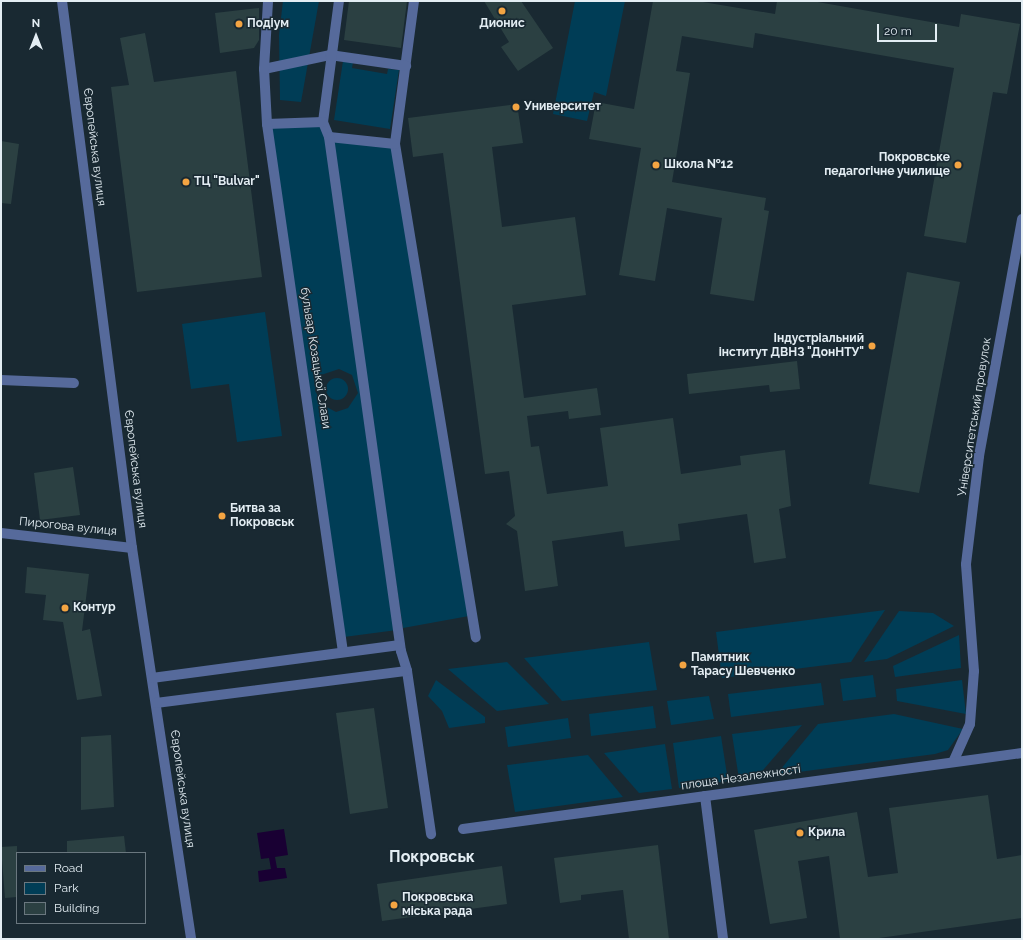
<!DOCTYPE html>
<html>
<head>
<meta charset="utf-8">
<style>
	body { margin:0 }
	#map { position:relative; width:1023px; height:940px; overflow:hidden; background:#192932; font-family:Raleway,sans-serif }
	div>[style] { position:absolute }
	.green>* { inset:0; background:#003d56 }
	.round { border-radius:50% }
	.water>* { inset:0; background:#190033 }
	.building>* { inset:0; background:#2b4042 }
	.minor>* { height:10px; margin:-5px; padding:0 5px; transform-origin:5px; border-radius:5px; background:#566a9b }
	.dots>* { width:11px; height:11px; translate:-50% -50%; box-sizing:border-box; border:2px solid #192932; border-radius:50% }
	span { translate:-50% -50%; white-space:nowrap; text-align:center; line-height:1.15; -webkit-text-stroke:3px #192932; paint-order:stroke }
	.poi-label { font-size:12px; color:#e3edf3; font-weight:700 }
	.left { translate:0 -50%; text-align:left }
	.right { translate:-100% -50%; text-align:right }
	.street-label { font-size:12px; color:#e3edf3 }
	.district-label { font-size:16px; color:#e3edf3; font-weight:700 }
	.frame { position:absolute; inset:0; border:2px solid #e3edf3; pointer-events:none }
	.legend { position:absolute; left:16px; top:852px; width:130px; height:72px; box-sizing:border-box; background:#192932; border:1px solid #6a777f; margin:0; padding:5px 7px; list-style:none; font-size:12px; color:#e3edf3 }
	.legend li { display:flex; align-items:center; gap:8px; height:20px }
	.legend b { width:20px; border:1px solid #6a777f }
	.north { position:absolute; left:16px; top:16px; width:40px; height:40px; -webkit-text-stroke:3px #192932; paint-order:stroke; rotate:0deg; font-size:11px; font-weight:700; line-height:16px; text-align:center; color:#e3edf3 }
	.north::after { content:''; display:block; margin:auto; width:14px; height:18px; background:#e3edf3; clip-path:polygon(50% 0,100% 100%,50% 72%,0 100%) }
	.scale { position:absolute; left:877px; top:24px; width:60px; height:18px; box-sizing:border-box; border:2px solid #e3edf3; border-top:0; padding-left:5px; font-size:12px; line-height:14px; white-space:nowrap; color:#e3edf3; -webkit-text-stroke:3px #192932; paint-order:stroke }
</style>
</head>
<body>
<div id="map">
	<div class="green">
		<div style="clip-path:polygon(283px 1px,319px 1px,301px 102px,280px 100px,279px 35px)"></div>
		<div style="clip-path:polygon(575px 1px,625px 1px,606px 96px,594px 92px,587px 121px,553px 114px)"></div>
		<div style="clip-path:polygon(343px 61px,353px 62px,352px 68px,387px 74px,388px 69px,399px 70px,390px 129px,334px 120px)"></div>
		<div style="clip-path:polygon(evenodd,323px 122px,329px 137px,395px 144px,469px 616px,403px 628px,340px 210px,397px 630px,344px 637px,267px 124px,323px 122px,339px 369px,352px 375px,358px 393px,348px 408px,336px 412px,321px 404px,315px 390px,321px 375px,339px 369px)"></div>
		<div style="clip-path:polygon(265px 312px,282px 436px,237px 442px,229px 384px,191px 389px,182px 324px)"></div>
		<div class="round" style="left:326px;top:378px;width:22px;height:22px"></div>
		<div style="clip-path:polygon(885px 610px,851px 662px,722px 678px,716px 632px)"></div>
		<div style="clip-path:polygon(899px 611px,933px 613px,954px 626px,887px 659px,864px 662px)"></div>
		<div style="clip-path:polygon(959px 635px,961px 668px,895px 677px,893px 666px)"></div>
		<div style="clip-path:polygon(649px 642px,657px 690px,562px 701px,524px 658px)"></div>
		<div style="clip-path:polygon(507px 662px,549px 704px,497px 711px,448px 669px)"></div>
		<div style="clip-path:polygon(873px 675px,876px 697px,843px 701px,840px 679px)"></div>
		<div style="clip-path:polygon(436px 680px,485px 717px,485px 723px,449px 728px,442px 711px,428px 696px)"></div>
		<div style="clip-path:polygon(962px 680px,966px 714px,897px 701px,896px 689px)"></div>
		<div style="clip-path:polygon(821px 683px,824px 705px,731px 717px,728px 694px)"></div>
		<div style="clip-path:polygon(709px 696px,714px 719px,671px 725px,667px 701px)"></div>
		<div style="clip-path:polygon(653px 706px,656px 728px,591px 736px,589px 714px)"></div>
		<div style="clip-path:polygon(894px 714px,963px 729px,948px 750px,935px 754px,776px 775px,818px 724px)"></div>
		<div style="clip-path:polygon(568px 718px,571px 738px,508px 747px,505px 727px)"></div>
		<div style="clip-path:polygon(802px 725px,757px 777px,739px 779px,732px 734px)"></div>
		<div style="clip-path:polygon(721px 736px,728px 781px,679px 788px,673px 743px)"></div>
		<div style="clip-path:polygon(665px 744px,672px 789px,639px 793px,604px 753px)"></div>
		<div style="clip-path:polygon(588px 755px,623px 797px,515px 812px,507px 765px)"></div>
	</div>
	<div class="water">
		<div style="clip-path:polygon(284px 829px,288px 855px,275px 857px,277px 868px,285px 868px,287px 878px,259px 882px,258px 871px,271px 869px,269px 858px,261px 859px,257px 833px)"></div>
	</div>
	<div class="building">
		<div style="clip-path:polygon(349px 1px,407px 1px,401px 48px,344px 40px)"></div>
		<div style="clip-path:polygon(484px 1px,521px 1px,553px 48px,518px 71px,501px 47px,509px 42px)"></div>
		<div style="clip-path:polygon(653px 1px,697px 1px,775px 14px,777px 1px,812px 1px,959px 27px,961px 14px,1020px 24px,1007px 94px,993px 92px,966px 243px,924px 236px,954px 68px,755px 33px,753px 48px,682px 36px,676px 71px,690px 73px,672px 182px,766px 198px,764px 210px,769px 211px,754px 301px,710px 294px,722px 218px,667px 208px,655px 281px,619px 275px,641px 148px,589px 139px,596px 102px,634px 109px)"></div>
		<div style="clip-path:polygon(259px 8px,259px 40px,254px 48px,220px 53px,215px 13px)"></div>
		<div style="clip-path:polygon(145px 33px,154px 82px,236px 71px,262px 277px,137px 292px,111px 87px,129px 85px,120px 38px)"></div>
		<div style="clip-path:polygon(517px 104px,523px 143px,492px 147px,502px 227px,575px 217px,586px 295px,512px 305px,524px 398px,597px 388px,601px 415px,569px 419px,568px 411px,527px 416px,531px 447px,539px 446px,547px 494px,608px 486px,600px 428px,673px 418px,681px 474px,741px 465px,740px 456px,785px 450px,791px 506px,779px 509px,786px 558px,754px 563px,747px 514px,678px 524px,680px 540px,625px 547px,623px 531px,552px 541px,558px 586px,525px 591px,517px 531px,506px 524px,515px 516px,509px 471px,485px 474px,443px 153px,413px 157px,408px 118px)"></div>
		<div style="clip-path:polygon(1px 141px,19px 144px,11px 204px,1px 203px)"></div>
		<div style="clip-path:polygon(907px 272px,960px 282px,919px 493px,869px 484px)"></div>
		<div style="clip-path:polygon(797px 361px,800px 389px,770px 392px,769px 385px,689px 394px,687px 374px)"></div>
		<div style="clip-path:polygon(73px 467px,80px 515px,40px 520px,34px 473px)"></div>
		<div style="clip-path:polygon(27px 567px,89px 574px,82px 631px,90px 629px,102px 696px,77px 700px,63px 622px,43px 620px,46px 595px,25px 593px)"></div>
		<div style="clip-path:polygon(374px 708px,388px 808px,350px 814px,336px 713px)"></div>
		<div style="clip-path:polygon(111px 735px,114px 807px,81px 810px,81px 737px)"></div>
		<div style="clip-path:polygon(988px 795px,997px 859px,1022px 855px,1022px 918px,872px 939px,840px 939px,829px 856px,798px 861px,807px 918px,770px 924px,754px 830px,857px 812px,868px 877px,898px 873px,889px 808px)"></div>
		<div style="clip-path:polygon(124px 836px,126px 853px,67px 853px,67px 841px)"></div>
		<div style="clip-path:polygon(658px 845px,669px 939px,629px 939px,623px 890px,581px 895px,581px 900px,560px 903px,554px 858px)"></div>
		<div style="clip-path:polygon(17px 846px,17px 897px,5px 898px,1px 847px)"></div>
		<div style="clip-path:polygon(502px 866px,507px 904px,382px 921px,377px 884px)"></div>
	</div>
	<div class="minor">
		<div style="left:62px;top:1px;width:551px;rotate:82.71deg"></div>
		<div style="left:132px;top:548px;width:395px;rotate:81.4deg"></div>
		<div style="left:414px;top:1px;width:144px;rotate:97.6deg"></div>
		<div style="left:395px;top:144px;width:500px;rotate:80.7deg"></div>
		<div style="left:264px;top:69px;width:67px;rotate:-12deg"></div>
		<div style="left:330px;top:55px;width:77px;rotate:8.2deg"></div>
		<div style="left:323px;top:122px;width:122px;rotate:-82.5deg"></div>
		<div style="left:267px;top:124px;width:55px;rotate:-93.1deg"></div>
		<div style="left:264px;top:69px;width:68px;rotate:-86.6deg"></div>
		<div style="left:329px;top:137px;width:16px;rotate:-112deg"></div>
		<div style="left:323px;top:122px;width:56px;rotate:178deg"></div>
		<div style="left:267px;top:124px;width:533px;rotate:81.81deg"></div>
		<div style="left:395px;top:144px;width:66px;rotate:-173.9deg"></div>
		<div style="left:329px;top:137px;width:519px;rotate:82.03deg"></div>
		<div style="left:401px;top:651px;width:21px;rotate:73deg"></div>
		<div style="left:407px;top:671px;width:165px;rotate:81.6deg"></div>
		<div style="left:1px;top:380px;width:73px;rotate:2.4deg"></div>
		<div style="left:1px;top:533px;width:132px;rotate:6.5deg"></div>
		<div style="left:152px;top:678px;width:250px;rotate:-7.6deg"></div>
		<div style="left:156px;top:703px;width:253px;rotate:-7.3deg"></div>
		<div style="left:954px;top:760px;width:39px;rotate:-66deg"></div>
		<div style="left:970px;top:724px;width:53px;rotate:-85.7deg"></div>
		<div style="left:974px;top:671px;width:107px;rotate:-94.3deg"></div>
		<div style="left:966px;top:564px;width:109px;rotate:-83.1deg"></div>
		<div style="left:979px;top:456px;width:241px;rotate:-79.7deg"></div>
		<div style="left:705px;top:796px;width:144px;rotate:82.8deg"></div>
		<div style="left:463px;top:829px;width:564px;rotate:-7.74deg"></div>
	</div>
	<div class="dots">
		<div style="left:502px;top:11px;background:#f3a442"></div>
		<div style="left:239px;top:24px;background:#f3a442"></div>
		<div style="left:516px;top:107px;background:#f3a442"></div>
		<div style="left:656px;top:165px;background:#f3a442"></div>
		<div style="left:958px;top:165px;background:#f3a442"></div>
		<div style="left:186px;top:182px;background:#f3a442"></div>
		<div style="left:872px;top:346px;background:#f3a442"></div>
		<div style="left:222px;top:516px;background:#f3a442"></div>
		<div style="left:65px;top:608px;background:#f3a442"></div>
		<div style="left:683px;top:665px;background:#f3a442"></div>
		<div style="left:800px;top:833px;background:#f3a442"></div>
		<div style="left:394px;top:905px;background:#f3a442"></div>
	</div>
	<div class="poi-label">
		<span class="left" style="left:247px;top:24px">Подіум</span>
		<span style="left:502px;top:24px">Дионис</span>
		<span class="left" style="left:524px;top:107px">Университет</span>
		<span class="right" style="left:950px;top:165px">Покровське<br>педагогічне училище</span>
		<span class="left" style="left:664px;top:165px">Школа №12</span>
		<span class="left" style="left:194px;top:182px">ТЦ "Bulvar"</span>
		<span class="right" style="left:864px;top:346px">Індустріальний<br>інститут ДВНЗ "ДонНТУ"</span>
		<span class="left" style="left:230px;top:516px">Битва за<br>Покровськ</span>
		<span class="left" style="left:73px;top:608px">Контур</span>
		<span class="left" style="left:691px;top:665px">Памятник<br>Тарасу Шевченко</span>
		<span class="left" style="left:808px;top:833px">Крила</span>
		<span class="left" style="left:402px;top:905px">Покровська<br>міська рада</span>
	</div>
	<div class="street-label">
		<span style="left:94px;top:147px;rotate:83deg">Європейська вулиця</span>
		<span style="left:315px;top:358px;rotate:81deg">бульвар Козацької Слави</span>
		<span style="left:975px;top:417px;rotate:-81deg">Університетський провулок</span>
		<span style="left:135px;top:469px;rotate:83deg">Європейська вулиця</span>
		<span style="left:68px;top:527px;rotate:6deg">Пирогова вулиця</span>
		<span style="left:741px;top:778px;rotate:-8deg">площа Незалежності</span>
		<span style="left:182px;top:789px;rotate:82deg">Європейська вулиця</span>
	</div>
	<div class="district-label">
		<span style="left:432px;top:857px">Покровськ</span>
	</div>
	<div class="frame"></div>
	<ul class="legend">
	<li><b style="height:5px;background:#566a9b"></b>Road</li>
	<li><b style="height:11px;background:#003d56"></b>Park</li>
	<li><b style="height:11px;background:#2b4042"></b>Building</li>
	</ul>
	<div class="north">N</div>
	<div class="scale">20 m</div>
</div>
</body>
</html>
